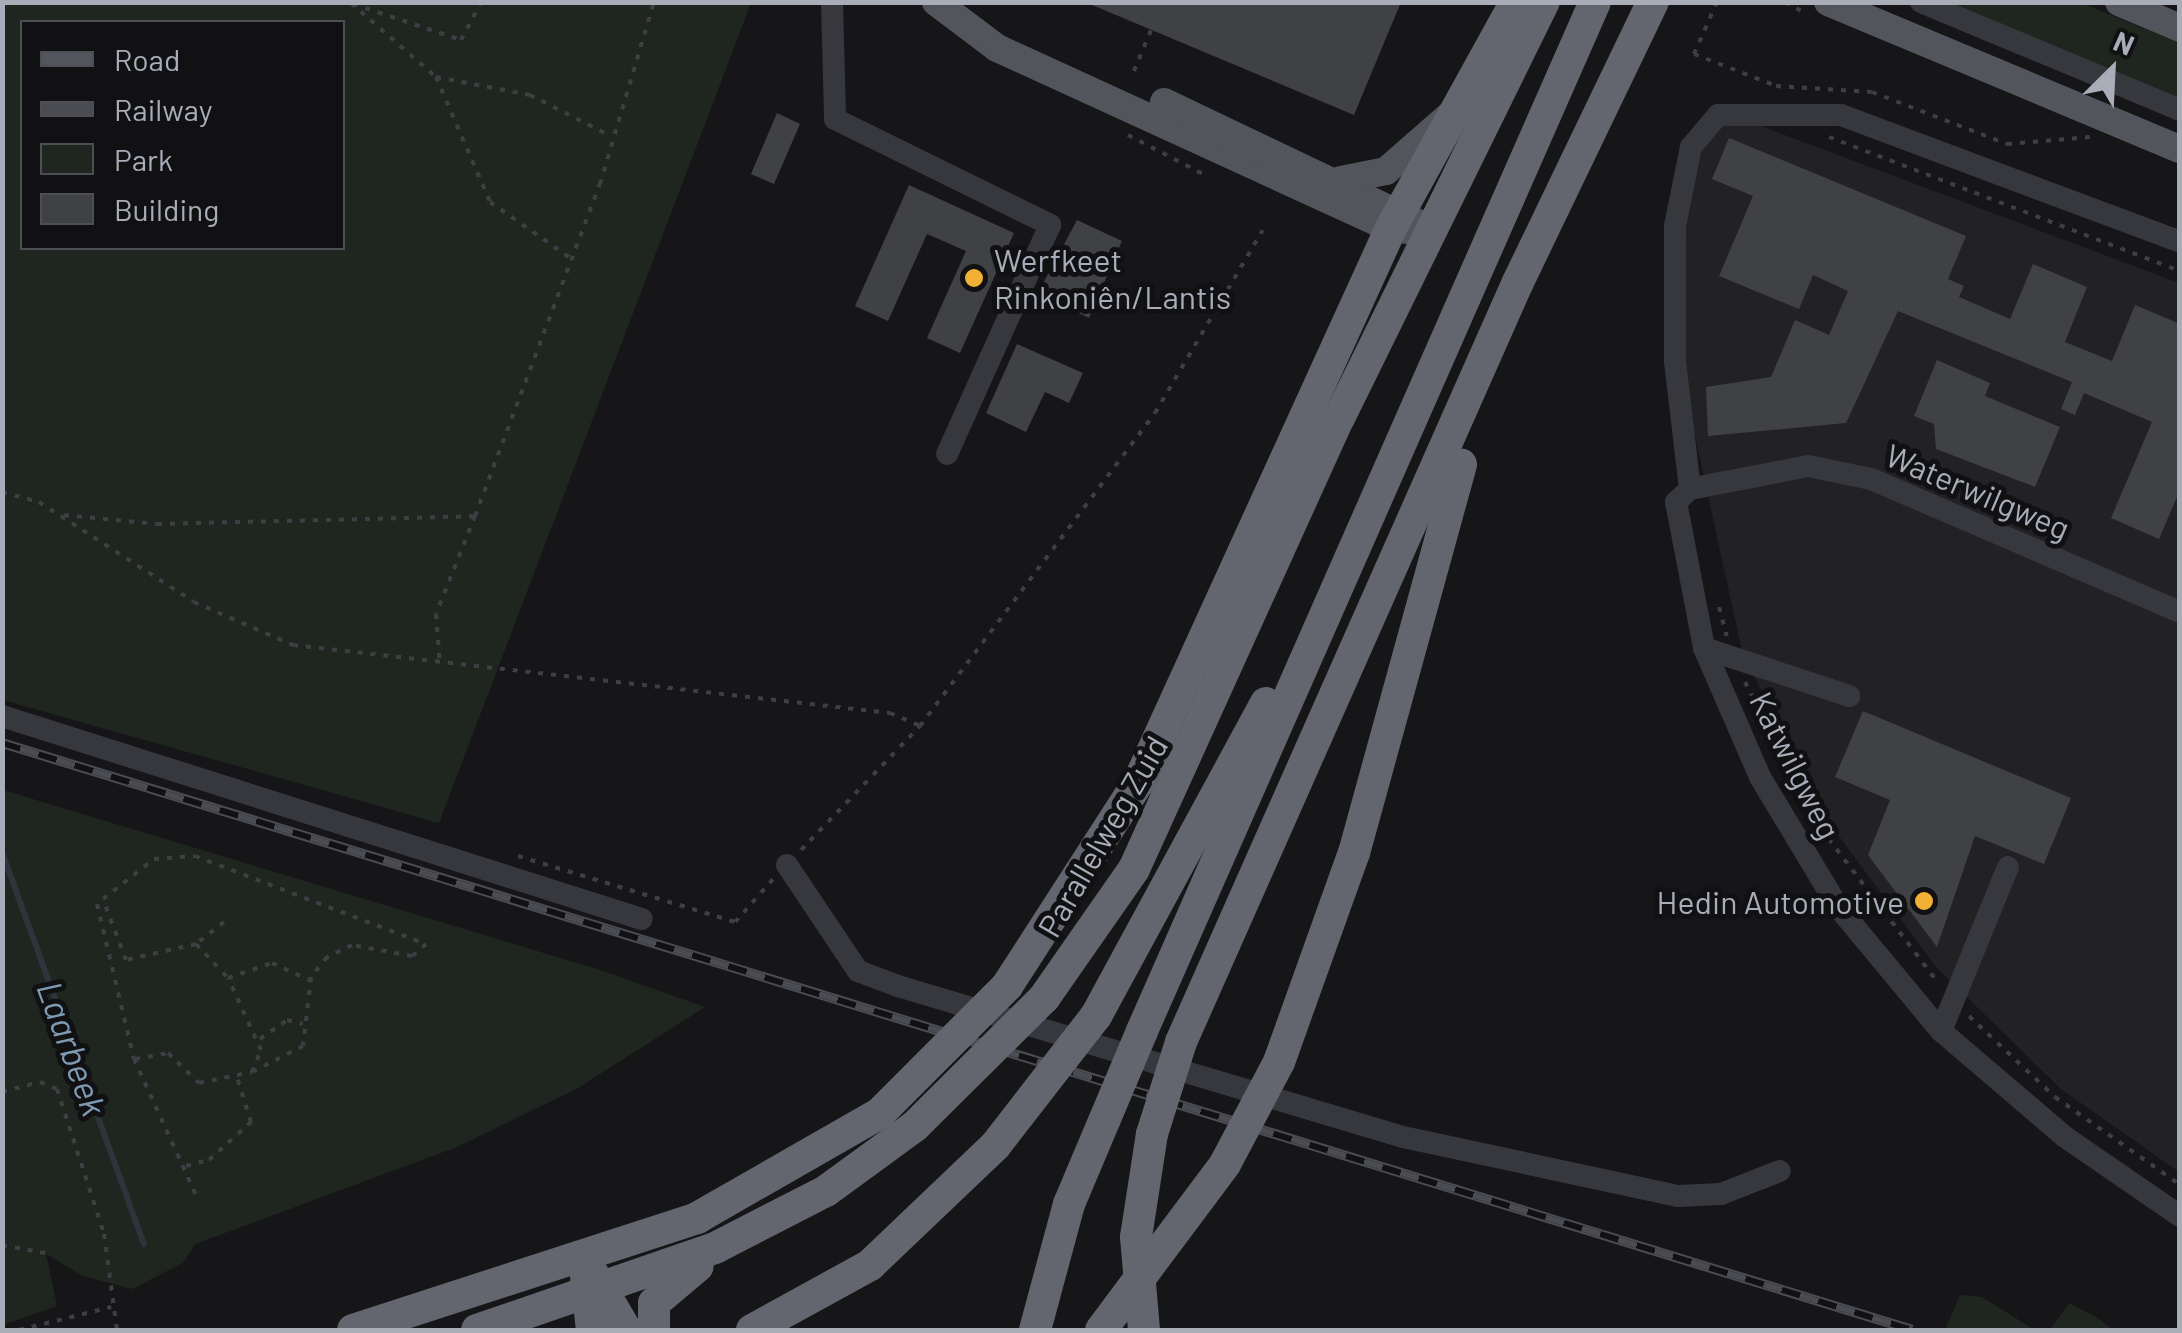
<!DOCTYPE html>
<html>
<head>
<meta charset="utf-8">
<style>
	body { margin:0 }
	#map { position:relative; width:2182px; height:1333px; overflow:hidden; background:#161618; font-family:Barlow,sans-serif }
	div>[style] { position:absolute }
	.built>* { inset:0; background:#222225 }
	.green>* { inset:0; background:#1e261f }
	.stream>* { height:6px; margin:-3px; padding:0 3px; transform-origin:3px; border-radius:3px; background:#2c353c }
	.building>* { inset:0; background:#404145 }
	.path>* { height:4px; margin-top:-2px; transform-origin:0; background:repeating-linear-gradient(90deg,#3d3f44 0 5px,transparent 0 13px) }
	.minor>* { height:22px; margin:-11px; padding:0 11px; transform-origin:11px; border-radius:11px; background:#37383d }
	.major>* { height:28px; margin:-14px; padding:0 14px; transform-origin:14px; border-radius:14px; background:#53555c }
	.highway>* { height:32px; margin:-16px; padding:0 16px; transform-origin:16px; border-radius:16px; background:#63666e }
	.rail>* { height:10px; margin-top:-5px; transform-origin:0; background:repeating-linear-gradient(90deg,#111113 0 19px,#4a4c52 0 38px); box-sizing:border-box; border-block:2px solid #4a4c52 }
	.highway-bridge>* { height:32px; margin:-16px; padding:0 16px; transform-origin:16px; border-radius:16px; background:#63666e }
	.dots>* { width:28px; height:28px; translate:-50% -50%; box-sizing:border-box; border:5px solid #111113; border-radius:50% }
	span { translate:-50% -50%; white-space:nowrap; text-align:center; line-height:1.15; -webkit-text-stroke:10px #111113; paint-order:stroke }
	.poi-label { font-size:32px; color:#a8adb8 }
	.left { translate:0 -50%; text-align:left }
	.right { translate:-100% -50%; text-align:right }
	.street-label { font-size:32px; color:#a8adb8 }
	.water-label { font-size:35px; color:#7f9bb3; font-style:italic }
	.frame { position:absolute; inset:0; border:5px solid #a8adb8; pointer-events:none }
	.legend { position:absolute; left:20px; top:20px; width:325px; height:230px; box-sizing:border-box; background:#111113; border:2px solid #4d4f55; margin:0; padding:12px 18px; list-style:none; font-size:30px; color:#a8adb8 }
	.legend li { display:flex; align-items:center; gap:20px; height:50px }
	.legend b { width:50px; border:2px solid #4d4f55 }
	.north { position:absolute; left:2062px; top:20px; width:100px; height:100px; -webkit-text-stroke:8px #111113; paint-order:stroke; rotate:24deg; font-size:28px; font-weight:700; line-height:40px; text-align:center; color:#a8adb8 }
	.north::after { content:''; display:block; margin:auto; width:35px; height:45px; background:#a8adb8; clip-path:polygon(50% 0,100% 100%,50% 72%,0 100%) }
</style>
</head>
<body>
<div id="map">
	<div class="built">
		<div style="clip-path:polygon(1721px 122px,1753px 123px,2179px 283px,2179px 1172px,2061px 1089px,1937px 968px,1821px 812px,1742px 651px,1682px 376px,1677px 268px,1693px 149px)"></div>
	</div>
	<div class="green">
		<div style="clip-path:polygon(evenodd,2px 3px,751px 3px,439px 823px,3px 700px,2px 3px,22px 22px,342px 22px,342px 248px,22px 248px,22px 22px)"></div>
		<div style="clip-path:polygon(1951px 3px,2082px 3px,2179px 43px,2179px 98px)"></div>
		<div style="clip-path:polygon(3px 790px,600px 970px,705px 1007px,578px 1088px,457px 1147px,195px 1244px,183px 1263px,132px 1289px,83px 1276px,46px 1254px,57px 1306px,3px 1325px)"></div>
		<div style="clip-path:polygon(1960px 1295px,1982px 1297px,2035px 1330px,1945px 1330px)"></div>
		<div style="clip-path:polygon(2069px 1303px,2096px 1317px,2113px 1330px,2050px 1330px)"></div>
	</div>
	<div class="stream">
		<div style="left:2px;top:852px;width:417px;rotate:70.1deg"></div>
	</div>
	<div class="building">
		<div style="clip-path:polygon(1085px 2px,1401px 2px,1354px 115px)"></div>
		<div style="clip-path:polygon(777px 113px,800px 124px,774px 184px,751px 174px)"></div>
		<div style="clip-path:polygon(1729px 138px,1966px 236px,1948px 279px,1964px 286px,1959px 297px,2010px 319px,2033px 264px,2087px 287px,2065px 342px,2112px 361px,2135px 305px,2180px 324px,2180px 490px,2159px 539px,2111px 518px,2152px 422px,2084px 393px,2075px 415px,2061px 409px,2072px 382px,1898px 311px,1846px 423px,1708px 436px,1706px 387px,1771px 377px,1795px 320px,1829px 335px,1848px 291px,1813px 275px,1799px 309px,1719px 276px,1753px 196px,1712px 179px)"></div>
		<div style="clip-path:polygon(909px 185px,1014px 233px,960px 353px,927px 338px,966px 251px,927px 234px,888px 321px,855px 306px)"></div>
		<div style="clip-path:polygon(1077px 220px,1122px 241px,1089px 318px,1038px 293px)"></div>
		<div style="clip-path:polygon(1017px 344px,1083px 373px,1069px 403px,1045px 392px,1026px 432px,986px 413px)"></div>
		<div style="clip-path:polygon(1937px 360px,1990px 383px,1985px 396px,2060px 427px,2035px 487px,1936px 449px,1934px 424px,1914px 416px)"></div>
		<div style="clip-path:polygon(1863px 711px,2071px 798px,2044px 864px,1975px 836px,1937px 947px,1868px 855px,1890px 800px,1835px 777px)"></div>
	</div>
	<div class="path">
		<div style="left:1717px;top:2px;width:57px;rotate:113.9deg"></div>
		<div style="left:1694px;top:54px;width:88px;rotate:21.3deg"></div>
		<div style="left:1776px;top:86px;width:96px;rotate:3.6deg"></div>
		<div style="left:1872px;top:92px;width:145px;rotate:21.1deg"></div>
		<div style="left:2007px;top:144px;width:83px;rotate:-4.8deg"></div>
		<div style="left:1785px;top:2px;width:25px;rotate:29deg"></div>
		<div style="left:351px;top:3px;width:113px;rotate:41deg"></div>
		<div style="left:436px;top:77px;width:96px;rotate:10.8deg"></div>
		<div style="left:530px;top:95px;width:86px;rotate:26.9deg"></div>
		<div style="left:353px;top:4px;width:114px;rotate:18.4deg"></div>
		<div style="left:461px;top:40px;width:43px;rotate:-62.2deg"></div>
		<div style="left:1134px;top:71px;width:44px;rotate:-67.5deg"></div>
		<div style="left:436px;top:77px;width:136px;rotate:66.6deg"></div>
		<div style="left:490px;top:202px;width:101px;rotate:34.9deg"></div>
		<div style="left:1128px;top:135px;width:85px;rotate:27.5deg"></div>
		<div style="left:1829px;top:137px;width:376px;rotate:20.9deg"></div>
		<div style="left:2px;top:492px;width:38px;rotate:15deg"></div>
		<div style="left:39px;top:502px;width:184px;rotate:32.8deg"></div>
		<div style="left:194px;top:602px;width:108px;rotate:23.5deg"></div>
		<div style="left:293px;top:645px;width:601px;rotate:6.5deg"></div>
		<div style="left:890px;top:713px;width:33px;rotate:23deg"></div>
		<div style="left:64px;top:515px;width:93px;rotate:5.5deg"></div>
		<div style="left:157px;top:524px;width:318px;rotate:-1.4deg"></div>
		<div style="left:475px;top:516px;width:105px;rotate:111.7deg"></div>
		<div style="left:436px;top:614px;width:52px;rotate:85.6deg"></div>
		<div style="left:475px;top:516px;width:355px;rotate:-69.4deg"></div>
		<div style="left:600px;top:184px;width:190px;rotate:-73.5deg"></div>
		<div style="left:1719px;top:607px;width:30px;rotate:75deg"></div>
		<div style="left:1745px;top:682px;width:152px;rotate:63.4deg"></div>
		<div style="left:1813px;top:818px;width:208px;rotate:52.8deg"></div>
		<div style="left:801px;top:850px;width:172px;rotate:-46.2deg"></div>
		<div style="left:920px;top:726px;width:391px;rotate:-53.1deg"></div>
		<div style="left:1155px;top:413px;width:212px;rotate:-59.5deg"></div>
		<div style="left:518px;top:856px;width:227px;rotate:16.9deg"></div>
		<div style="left:735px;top:922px;width:59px;rotate:-48.4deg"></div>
		<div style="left:97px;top:904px;width:159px;rotate:76.6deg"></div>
		<div style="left:134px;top:1059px;width:152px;rotate:65.5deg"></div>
		<div style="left:224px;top:922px;width:36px;rotate:142deg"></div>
		<div style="left:196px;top:944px;width:47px;rotate:46.7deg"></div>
		<div style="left:228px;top:978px;width:46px;rotate:-18.8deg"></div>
		<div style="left:272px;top:963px;width:43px;rotate:24.8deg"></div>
		<div style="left:196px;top:944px;width:72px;rotate:167.1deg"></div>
		<div style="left:126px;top:960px;width:65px;rotate:-110.7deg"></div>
		<div style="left:103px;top:899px;width:65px;rotate:-38.1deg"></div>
		<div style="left:154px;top:859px;width:41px;rotate:-4.2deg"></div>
		<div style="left:195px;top:856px;width:247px;rotate:20.9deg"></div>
		<div style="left:426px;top:944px;width:18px;rotate:139deg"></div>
		<div style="left:412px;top:956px;width:61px;rotate:-169.6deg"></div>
		<div style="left:352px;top:945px;width:28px;rotate:154deg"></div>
		<div style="left:327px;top:957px;width:26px;rotate:129deg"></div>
		<div style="left:311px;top:977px;width:69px;rotate:96.6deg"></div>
		<div style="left:303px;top:1046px;width:57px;rotate:153deg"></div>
		<div style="left:1969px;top:1016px;width:118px;rotate:43.3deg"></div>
		<div style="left:2055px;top:1097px;width:153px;rotate:35.1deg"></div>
		<div style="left:260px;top:1039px;width:33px;rotate:-35deg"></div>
		<div style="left:287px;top:1020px;width:16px;rotate:14deg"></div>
		<div style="left:135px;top:1059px;width:34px;rotate:-10deg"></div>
		<div style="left:168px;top:1053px;width:43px;rotate:44.1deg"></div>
		<div style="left:199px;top:1083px;width:54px;rotate:-11.7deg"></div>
		<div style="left:252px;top:1072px;width:24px;rotate:-68deg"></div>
		<div style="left:261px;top:1050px;width:79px;rotate:-114.6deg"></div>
		<div style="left:2px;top:1092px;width:39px;rotate:-15deg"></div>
		<div style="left:40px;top:1082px;width:18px;rotate:22deg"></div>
		<div style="left:57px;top:1089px;width:152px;rotate:72deg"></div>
		<div style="left:104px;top:1234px;width:97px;rotate:82.3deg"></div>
		<div style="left:186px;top:1166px;width:24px;rotate:-15deg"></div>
		<div style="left:209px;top:1160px;width:57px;rotate:-42.1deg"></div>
		<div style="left:251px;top:1122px;width:47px;rotate:-107.3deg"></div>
		<div style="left:2px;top:1245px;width:44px;rotate:10.5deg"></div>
		<div style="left:19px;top:1330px;width:95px;rotate:-14deg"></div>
	</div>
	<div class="minor">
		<div style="left:832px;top:2px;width:117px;rotate:88.5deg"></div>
		<div style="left:835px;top:119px;width:240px;rotate:26.2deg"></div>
		<div style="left:1050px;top:225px;width:251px;rotate:114.2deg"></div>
		<div style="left:1921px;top:2px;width:281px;rotate:22.6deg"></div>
		<div style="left:1690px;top:489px;width:129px;rotate:-96.7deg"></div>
		<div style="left:1675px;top:361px;width:135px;rotate:-90deg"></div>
		<div style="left:1675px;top:226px;width:81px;rotate:-78.6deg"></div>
		<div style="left:1691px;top:147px;width:42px;rotate:-49.8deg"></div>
		<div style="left:1718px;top:115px;width:123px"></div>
		<div style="left:1841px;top:115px;width:362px;rotate:20.5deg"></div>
		<div style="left:2180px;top:612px;width:336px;rotate:-156.7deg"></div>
		<div style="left:1871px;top:479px;width:64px;rotate:-168.3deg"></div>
		<div style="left:1808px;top:466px;width:120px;rotate:169deg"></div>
		<div style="left:1690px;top:489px;width:19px;rotate:137deg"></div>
		<div style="left:1676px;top:502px;width:149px;rotate:79.1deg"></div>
		<div style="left:1704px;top:648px;width:141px;rotate:66.5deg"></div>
		<div style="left:1760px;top:777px;width:152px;rotate:59deg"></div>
		<div style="left:1838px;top:907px;width:161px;rotate:50.3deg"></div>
		<div style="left:1941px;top:1031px;width:163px;rotate:40.5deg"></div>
		<div style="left:2065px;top:1137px;width:140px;rotate:34.5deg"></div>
		<div style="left:1704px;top:648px;width:153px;rotate:18.3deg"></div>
		<div style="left:2px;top:716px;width:671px;rotate:17.6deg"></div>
		<div style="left:787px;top:865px;width:128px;rotate:56.2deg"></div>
		<div style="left:858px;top:971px;width:43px;rotate:20.6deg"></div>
		<div style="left:898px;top:986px;width:527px;rotate:16.65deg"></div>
		<div style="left:1403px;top:1137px;width:281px;rotate:12.1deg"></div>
		<div style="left:1678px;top:1196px;width:43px;rotate:-2.7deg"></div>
		<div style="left:1721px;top:1194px;width:63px;rotate:-21.3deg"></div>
		<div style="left:1941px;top:1031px;width:177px;rotate:-67.8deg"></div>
	</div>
	<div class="major">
		<div style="left:936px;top:2px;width:76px;rotate:37deg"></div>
		<div style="left:997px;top:48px;width:433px;rotate:24.6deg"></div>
		<div style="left:1391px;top:228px;width:40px;rotate:7.1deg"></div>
		<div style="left:1828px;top:2px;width:381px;rotate:22.7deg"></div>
		<div style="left:2119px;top:2px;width:66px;rotate:23.1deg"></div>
		<div style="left:1164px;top:102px;width:281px;rotate:25.5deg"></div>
		<div style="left:1341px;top:180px;width:46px;rotate:-11.3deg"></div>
		<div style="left:1386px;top:171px;width:96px;rotate:-41.2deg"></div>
	</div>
	<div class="highway">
		<div style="left:1007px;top:986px;width:242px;rotate:-57.2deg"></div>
		<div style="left:1138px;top:783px;width:610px;rotate:-65.49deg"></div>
		<div style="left:1391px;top:228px;width:258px;rotate:-61.1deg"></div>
		<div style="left:1044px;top:998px;width:157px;rotate:-55.1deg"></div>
		<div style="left:1134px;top:869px;width:495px;rotate:-65.6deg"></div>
		<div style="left:1339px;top:418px;width:464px;rotate:-63.8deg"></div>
		<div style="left:1096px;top:1016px;width:356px;rotate:-61.5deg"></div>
		<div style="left:1142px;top:1031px;width:1124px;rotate:-66.24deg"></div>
		<div style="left:1181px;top:1042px;width:831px;rotate:-66.09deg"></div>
		<div style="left:1518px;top:282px;width:311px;rotate:-64.3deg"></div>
		<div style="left:1279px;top:1062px;width:222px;rotate:-70.3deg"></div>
		<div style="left:1354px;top:853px;width:403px;rotate:-74.6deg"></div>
		<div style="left:593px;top:1274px;width:65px;rotate:59.5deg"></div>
		<div style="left:586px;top:1276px;width:54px;rotate:83.7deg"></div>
		<div style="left:353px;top:1330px;width:362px;rotate:-18deg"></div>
		<div style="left:697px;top:1218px;width:211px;rotate:-29.8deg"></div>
		<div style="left:477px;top:1330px;width:252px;rotate:-19deg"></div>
		<div style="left:715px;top:1248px;width:125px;rotate:-27.2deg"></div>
		<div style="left:826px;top:1191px;width:110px;rotate:-36.1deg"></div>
		<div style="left:654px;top:1330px;width:27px;rotate:-90deg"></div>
		<div style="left:654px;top:1303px;width:57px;rotate:-40.1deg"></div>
		<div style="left:752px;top:1330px;width:135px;rotate:-28.8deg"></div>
		<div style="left:870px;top:1265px;width:173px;rotate:-43.6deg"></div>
	</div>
	<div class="rail">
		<div style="left:2px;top:743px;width:1998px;rotate:17.08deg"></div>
	</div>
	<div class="highway-bridge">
		<div style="left:880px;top:1113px;width:180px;rotate:-45deg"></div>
		<div style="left:915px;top:1126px;width:182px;rotate:-44.8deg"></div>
		<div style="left:995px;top:1146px;width:165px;rotate:-52.2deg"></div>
		<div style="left:1035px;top:1330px;width:131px;rotate:-74.9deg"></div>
		<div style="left:1069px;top:1204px;width:188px;rotate:-67.1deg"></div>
		<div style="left:1101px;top:1330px;width:207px;rotate:-53.2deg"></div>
		<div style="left:1225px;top:1164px;width:115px;rotate:-62.1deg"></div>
		<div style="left:1144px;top:1330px;width:93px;rotate:-94.9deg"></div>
		<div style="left:1136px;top:1237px;width:104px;rotate:-81.2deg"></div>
		<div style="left:1152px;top:1134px;width:96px;rotate:-72.5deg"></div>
	</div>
	<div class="dots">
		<div style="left:974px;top:278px;background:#f2b134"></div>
		<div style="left:1924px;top:901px;background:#f2b134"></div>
	</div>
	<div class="poi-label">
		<span class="left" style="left:994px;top:278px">Werfkeet<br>Rinkoniên/Lantis</span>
		<span class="right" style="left:1904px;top:901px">Hedin Automotive</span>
	</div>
	<div class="street-label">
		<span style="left:1978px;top:491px;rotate:23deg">Waterwilgweg</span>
		<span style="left:1796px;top:765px;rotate:63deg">Katwilgweg</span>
		<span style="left:1102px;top:836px;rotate:-60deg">Parallelweg Zuid</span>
	</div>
	<div class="water-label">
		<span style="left:73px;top:1048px;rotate:70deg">Laarbeek</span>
	</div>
	<div class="frame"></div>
	<ul class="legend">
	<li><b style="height:12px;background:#53555c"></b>Road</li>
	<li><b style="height:12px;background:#4a4c52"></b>Railway</li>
	<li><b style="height:28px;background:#1e261f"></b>Park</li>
	<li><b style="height:28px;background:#404145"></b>Building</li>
	</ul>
	<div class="north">N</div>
</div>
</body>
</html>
